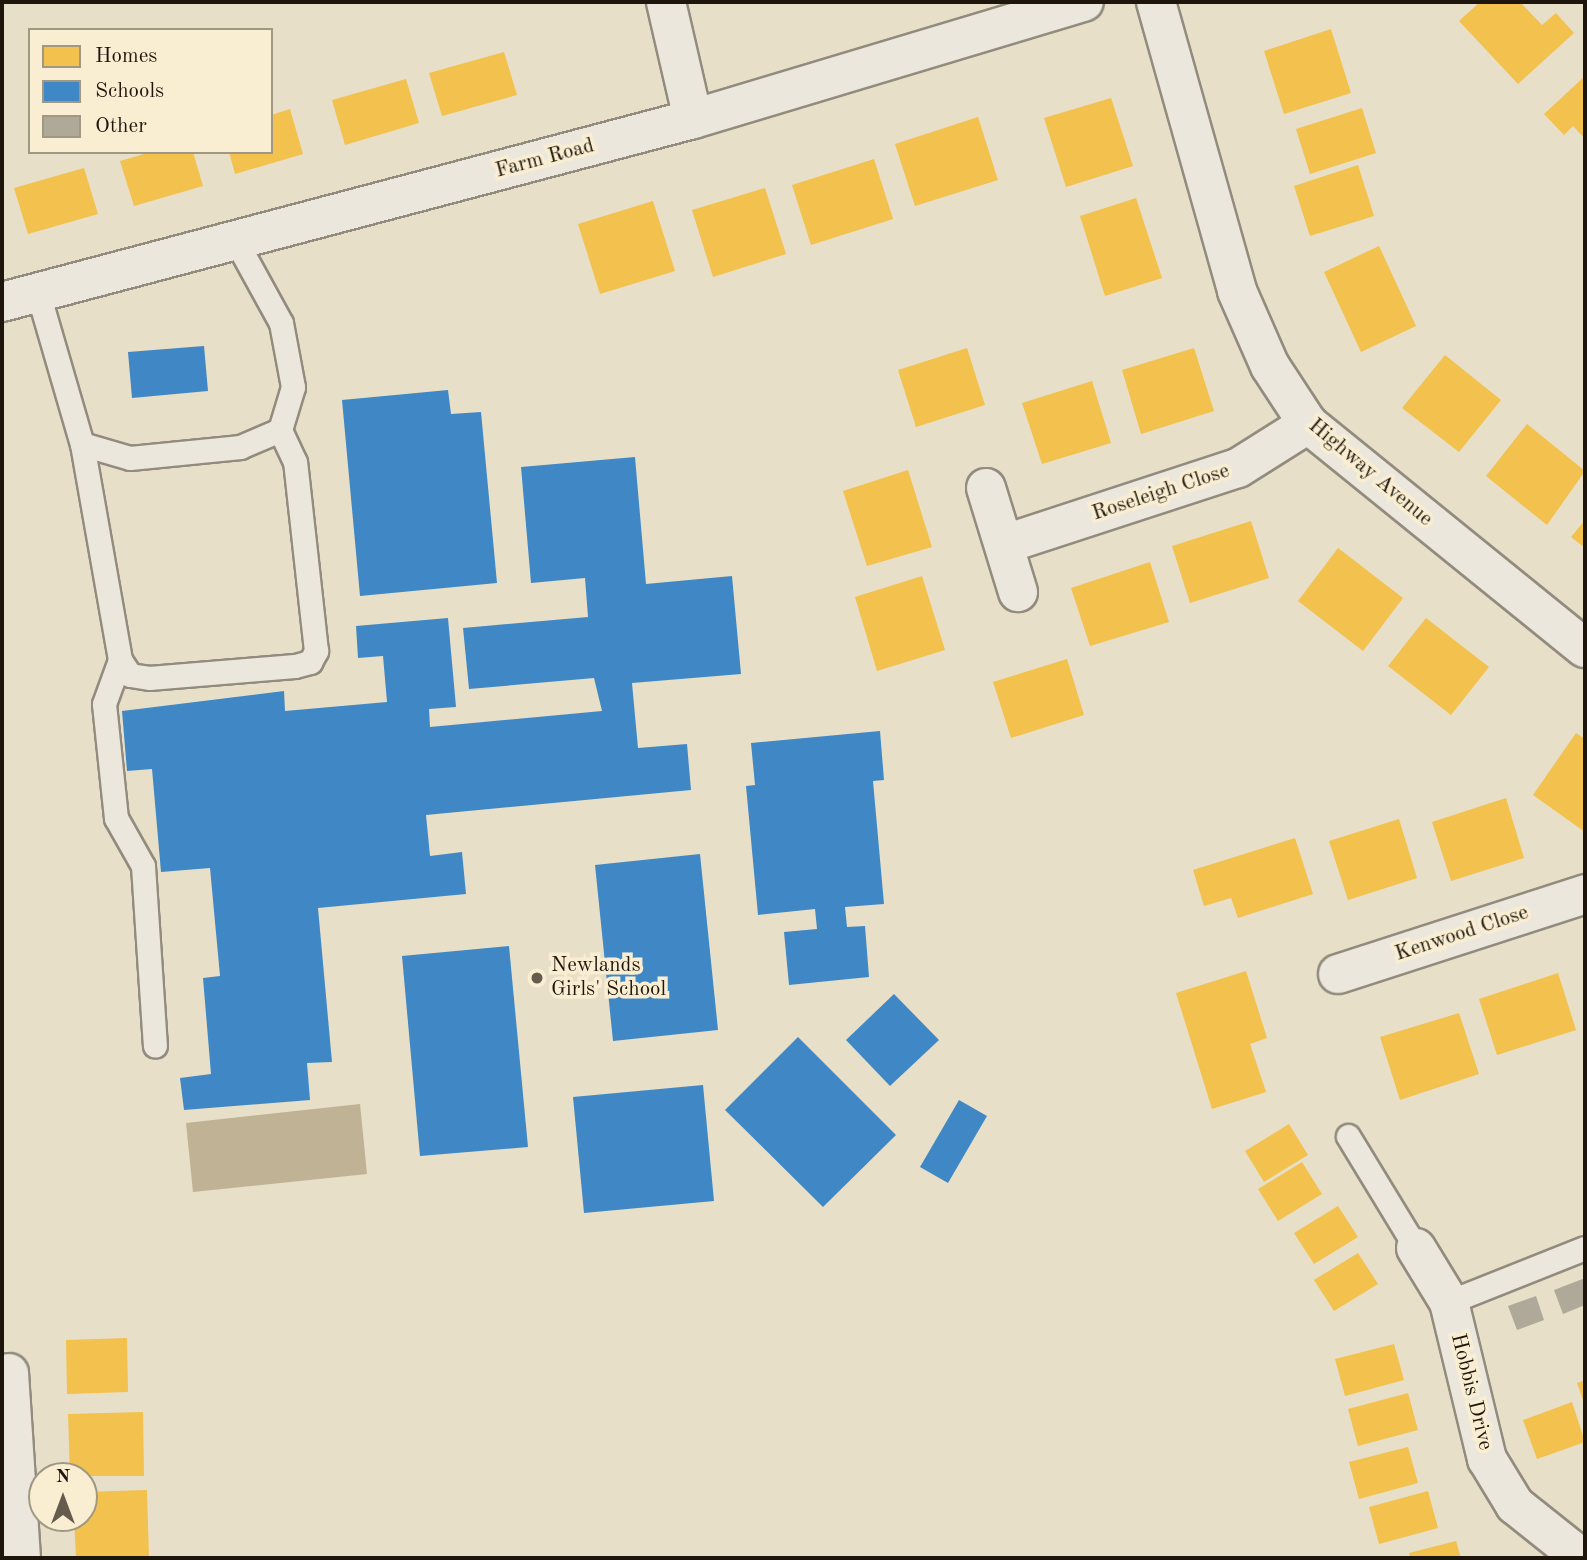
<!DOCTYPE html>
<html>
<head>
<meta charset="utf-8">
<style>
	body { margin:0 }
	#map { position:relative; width:1587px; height:1560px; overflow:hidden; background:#e8dfc8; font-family:"Old Standard TT",serif }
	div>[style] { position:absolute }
	.water>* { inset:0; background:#bfb295 }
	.homes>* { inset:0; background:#f2c14e }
	.schools>* { inset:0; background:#3f88c5 }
	.building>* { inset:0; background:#afa999 }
	.roads { filter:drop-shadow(2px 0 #928b7e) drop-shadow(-2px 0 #928b7e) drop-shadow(0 2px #928b7e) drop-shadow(0 -2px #928b7e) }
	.lane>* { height:23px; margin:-11.5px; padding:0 11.5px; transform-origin:11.5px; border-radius:11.5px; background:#ebe7dc }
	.street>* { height:38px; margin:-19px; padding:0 19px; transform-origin:19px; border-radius:19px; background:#ebe7dc }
	.dots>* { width:19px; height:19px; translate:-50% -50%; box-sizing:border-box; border:4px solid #f9eed2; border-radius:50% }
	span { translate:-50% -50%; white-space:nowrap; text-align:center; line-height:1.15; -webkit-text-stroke:7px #f9eed2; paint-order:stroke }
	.street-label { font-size:21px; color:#1e160c }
	.poi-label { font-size:21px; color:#1e160c }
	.left { translate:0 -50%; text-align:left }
	.frame { position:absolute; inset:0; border:4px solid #1e160c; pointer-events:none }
	.legend { position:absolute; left:28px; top:28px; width:245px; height:126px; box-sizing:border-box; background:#f9eed2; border:2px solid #a19883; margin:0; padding:9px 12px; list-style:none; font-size:21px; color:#1e160c }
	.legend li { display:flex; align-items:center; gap:14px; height:35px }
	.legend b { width:35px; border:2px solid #a19883 }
	.north { position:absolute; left:28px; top:1462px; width:70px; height:70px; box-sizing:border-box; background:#f9eed2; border:2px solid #a19883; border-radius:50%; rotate:0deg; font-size:19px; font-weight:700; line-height:28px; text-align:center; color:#1e160c }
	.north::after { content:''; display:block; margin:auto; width:24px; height:32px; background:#655c4e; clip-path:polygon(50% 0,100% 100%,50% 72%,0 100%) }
</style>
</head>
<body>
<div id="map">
	<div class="water">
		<div style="clip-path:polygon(360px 1104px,367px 1174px,193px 1192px,186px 1123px)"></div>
	</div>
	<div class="homes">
		<div style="clip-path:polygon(1480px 2px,1520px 2px,1542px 25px,1556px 13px,1574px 33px,1518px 84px,1459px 21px)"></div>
		<div style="clip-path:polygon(1331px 29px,1351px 93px,1284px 114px,1264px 51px)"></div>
		<div style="clip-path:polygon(504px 52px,517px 95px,442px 116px,429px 73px)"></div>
		<div style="clip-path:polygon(1585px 76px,1585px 139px,1573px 126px,1564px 135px,1544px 114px)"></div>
		<div style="clip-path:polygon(406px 79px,419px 123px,345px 145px,332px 100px)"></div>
		<div style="clip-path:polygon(1111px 98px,1133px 166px,1066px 187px,1044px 118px)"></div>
		<div style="clip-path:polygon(1362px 108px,1376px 153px,1310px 174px,1296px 129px)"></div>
		<div style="clip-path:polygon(290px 109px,303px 154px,235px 174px,229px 152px,271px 152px,271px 115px)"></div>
		<div style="clip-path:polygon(978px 117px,998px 180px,915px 206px,895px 144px)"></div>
		<div style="clip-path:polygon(151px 152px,193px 152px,203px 186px,134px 206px,120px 161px)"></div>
		<div style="clip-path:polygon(874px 159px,893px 219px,811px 245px,792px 185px)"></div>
		<div style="clip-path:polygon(1358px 165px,1374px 216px,1310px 236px,1294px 186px)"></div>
		<div style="clip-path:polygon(84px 168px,98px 214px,28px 234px,14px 188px)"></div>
		<div style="clip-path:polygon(765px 188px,786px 254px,713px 277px,692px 210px)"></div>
		<div style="clip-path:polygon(1136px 198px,1162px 278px,1105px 296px,1080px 216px)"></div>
		<div style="clip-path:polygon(653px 201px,675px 271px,600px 294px,578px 224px)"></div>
		<div style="clip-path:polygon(1379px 246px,1416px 326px,1361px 352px,1324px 272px)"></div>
		<div style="clip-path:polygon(967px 348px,985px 405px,916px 427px,898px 370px)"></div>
		<div style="clip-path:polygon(1194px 348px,1214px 411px,1141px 434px,1122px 370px)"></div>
		<div style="clip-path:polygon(1445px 355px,1501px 400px,1459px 452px,1402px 408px)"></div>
		<div style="clip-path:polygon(1092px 381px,1111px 443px,1042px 464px,1022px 403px)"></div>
		<div style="clip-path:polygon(1527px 424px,1585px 471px,1547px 525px,1486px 476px)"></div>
		<div style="clip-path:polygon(908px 470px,932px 547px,867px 566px,843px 491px)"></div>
		<div style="clip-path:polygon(1585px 520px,1585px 548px,1571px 537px)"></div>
		<div style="clip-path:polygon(1251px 521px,1269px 578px,1190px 603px,1172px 546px)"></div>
		<div style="clip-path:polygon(1338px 548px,1403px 598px,1363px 651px,1298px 601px)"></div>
		<div style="clip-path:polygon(1150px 562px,1169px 622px,1090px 646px,1071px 588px)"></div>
		<div style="clip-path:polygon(922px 576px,945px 650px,877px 671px,855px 597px)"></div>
		<div style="clip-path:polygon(1426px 618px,1489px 667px,1451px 715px,1388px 666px)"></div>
		<div style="clip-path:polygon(1067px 659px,1084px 715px,1011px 738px,993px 682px)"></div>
		<div style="clip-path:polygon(1576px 733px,1585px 739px,1585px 832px,1533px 795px)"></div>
		<div style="clip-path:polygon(1506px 798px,1524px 858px,1451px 881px,1432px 822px)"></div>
		<div style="clip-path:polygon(1399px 819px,1417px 878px,1348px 900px,1329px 841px)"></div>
		<div style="clip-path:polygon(1295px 838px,1313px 894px,1238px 918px,1231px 898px,1204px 906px,1193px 870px)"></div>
		<div style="clip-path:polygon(1246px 971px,1267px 1038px,1250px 1044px,1266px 1092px,1212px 1109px,1176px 993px)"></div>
		<div style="clip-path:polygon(1558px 973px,1576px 1030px,1497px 1055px,1479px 999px)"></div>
		<div style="clip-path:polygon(1459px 1013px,1479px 1074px,1400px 1100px,1380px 1037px)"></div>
		<div style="clip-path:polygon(1289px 1124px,1308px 1155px,1264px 1182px,1245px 1151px)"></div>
		<div style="clip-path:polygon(1302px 1162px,1322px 1194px,1278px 1221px,1258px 1189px)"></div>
		<div style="clip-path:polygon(1338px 1206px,1358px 1237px,1314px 1264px,1294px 1233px)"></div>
		<div style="clip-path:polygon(1358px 1253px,1378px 1284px,1334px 1311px,1314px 1280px)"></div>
		<div style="clip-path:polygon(127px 1338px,128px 1392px,67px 1394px,66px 1340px)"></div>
		<div style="clip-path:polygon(1394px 1344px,1404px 1380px,1345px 1396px,1335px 1359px)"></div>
		<div style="clip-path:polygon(1585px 1380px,1585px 1406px,1577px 1383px)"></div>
		<div style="clip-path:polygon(1408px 1393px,1418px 1430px,1358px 1446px,1348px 1409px)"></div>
		<div style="clip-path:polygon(1572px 1402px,1585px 1442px,1537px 1459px,1523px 1420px)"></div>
		<div style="clip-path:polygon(143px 1412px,144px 1476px,70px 1476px,68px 1414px)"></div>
		<div style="clip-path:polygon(1408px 1447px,1418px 1483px,1359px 1499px,1349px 1462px)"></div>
		<div style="clip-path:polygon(147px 1490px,149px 1558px,76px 1558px,74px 1518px,84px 1518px,84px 1492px)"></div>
		<div style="clip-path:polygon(1428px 1491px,1438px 1528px,1379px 1544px,1369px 1507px)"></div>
		<div style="clip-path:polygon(1456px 1541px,1461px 1558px,1410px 1558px,1409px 1553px)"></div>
	</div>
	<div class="schools">
		<div style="clip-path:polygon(204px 346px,208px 391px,132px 398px,128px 352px)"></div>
		<div style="clip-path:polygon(448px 390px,451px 414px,481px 412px,497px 583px,360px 596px,342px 400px)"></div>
		<div style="clip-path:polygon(635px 457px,646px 584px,732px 576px,741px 674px,632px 683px,638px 748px,687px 744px,691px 790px,426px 815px,430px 856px,462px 852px,466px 894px,318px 908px,332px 1062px,307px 1063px,310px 1100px,184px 1110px,180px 1078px,211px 1074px,203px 978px,220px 976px,210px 868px,161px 872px,152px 769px,127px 771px,122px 711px,284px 691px,285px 711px,387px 702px,383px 656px,358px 658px,356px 626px,448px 618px,456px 707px,429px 709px,430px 727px,602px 711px,594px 678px,469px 689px,463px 628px,588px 617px,585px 578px,531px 583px,521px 467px)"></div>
		<div style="clip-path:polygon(880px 731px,884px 780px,873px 781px,884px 904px,845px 907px,847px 927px,865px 926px,869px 977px,789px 985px,784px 932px,817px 929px,815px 909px,758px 915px,746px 786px,755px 785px,751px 743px)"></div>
		<div style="clip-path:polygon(700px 854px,718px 1030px,613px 1041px,595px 865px)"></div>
		<div style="clip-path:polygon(509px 946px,528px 1147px,420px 1156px,402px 956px)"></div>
		<div style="clip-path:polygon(894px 994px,939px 1040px,890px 1086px,846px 1040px)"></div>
		<div style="clip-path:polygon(798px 1037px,896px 1135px,823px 1207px,725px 1110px)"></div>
		<div style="clip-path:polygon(703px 1085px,714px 1201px,584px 1213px,573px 1097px)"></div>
		<div style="clip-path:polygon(959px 1100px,987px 1116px,948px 1183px,920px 1167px)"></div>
	</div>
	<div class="building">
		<div style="clip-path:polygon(1585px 1278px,1585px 1305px,1563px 1314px,1554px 1290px)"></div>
		<div style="clip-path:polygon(1536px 1296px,1544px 1320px,1517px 1330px,1508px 1306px)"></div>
	</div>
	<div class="roads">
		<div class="lane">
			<div style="left:38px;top:293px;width:157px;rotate:73.8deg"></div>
			<div style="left:82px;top:444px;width:50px;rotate:16.3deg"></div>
			<div style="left:130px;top:458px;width:111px;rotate:-5.7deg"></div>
			<div style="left:240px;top:447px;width:43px;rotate:-23deg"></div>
			<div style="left:280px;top:430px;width:45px;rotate:-73.2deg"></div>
			<div style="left:293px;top:387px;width:65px;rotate:-100.6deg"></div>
			<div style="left:281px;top:323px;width:94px;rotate:-118.8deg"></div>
			<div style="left:82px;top:444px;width:219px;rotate:80deg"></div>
			<div style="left:120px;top:660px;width:18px;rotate:56deg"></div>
			<div style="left:130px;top:675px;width:19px;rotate:9deg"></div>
			<div style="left:149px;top:678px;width:146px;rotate:-4.7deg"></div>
			<div style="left:295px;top:666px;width:16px;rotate:-15deg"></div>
			<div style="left:310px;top:662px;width:13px;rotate:-61deg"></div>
			<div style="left:316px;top:651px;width:190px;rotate:-96.3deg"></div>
			<div style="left:295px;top:462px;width:35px;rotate:-115deg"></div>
			<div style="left:120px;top:660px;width:47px;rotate:110deg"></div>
			<div style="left:104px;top:704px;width:115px;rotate:84deg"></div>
			<div style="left:116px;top:818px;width:55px;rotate:60.6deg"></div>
			<div style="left:143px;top:866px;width:180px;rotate:86.2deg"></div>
			<div style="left:1348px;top:1136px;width:131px;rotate:58.7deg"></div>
			<div style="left:1449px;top:1302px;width:146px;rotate:-21.7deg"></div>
		</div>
		<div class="street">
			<div style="left:666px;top:2px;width:120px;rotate:77deg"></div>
			<div style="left:1156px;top:2px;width:300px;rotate:74.3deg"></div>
			<div style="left:1237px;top:291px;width:82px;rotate:66.3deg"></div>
			<div style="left:1270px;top:366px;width:69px;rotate:56.8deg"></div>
			<div style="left:1308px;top:424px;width:356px;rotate:39deg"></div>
			<div style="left:2px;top:302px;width:715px;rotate:-14.83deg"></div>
			<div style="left:693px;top:119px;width:408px;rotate:-16.7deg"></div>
			<div style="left:986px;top:488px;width:109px;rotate:72.9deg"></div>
			<div style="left:1005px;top:544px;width:245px;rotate:-18.1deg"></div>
			<div style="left:1238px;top:468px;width:83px;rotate:-32.2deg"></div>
			<div style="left:1338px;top:974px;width:260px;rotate:-17.9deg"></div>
			<div style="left:1416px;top:1248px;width:63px;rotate:58.6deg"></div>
			<div style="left:1449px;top:1302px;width:162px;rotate:76.4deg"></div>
			<div style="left:1487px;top:1459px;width:54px;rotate:58.7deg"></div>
			<div style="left:1515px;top:1505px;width:75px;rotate:38.5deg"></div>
			<div style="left:9px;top:1373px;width:185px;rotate:86.3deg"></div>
		</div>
	</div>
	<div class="dots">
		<div style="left:537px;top:978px;background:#655c4e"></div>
	</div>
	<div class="street-label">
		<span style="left:545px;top:159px;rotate:-15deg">Farm Road</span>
		<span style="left:1370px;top:473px;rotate:40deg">Highway Avenue</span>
		<span style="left:1161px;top:493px;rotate:-18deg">Roseleigh Close</span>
		<span style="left:1462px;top:934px;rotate:-18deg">Kenwood Close</span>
		<span style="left:1471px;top:1392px;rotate:76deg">Hobbis Drive</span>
	</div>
	<div class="poi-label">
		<span class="left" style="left:551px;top:978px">Newlands<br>Girls' School</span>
	</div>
	<div class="frame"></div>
	<ul class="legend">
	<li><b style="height:19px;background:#f2c14e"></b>Homes</li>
	<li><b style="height:19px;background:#3f88c5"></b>Schools</li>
	<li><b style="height:19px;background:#afa999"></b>Other</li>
	</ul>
	<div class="north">N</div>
</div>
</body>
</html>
